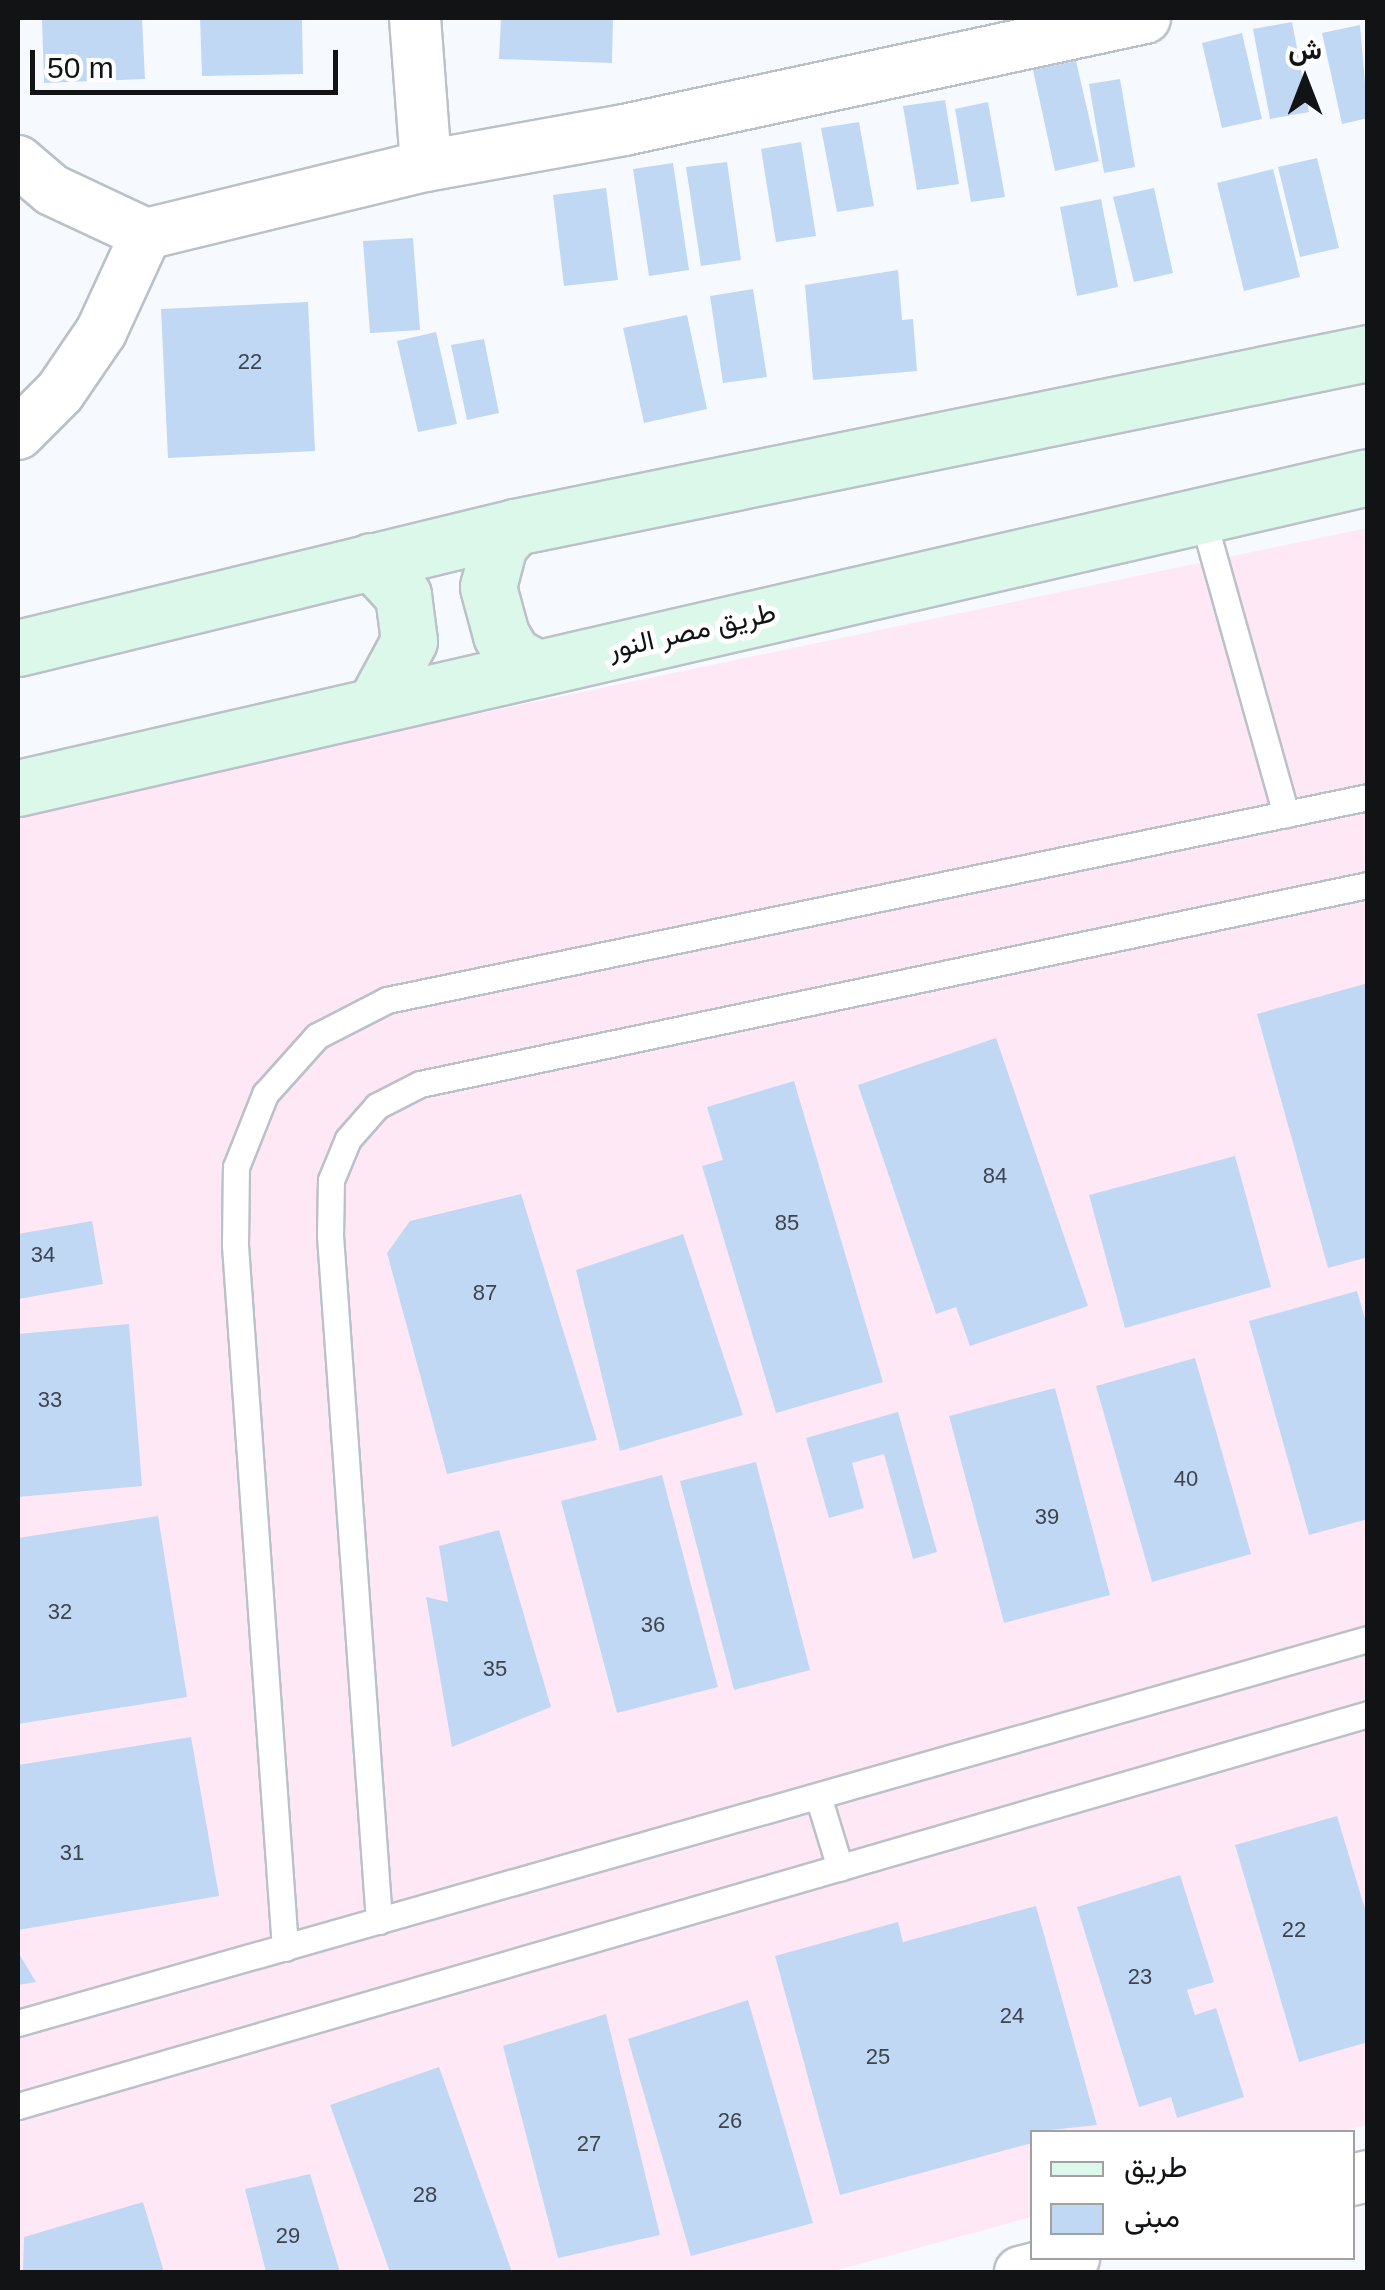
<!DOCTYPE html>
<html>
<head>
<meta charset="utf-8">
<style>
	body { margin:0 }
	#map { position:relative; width:1385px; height:2290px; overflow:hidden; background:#f6fafe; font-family:Helvetica,Vazirmatn,sans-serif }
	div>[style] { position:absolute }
	.industrial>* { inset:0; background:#ffe8f6 }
	.building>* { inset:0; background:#c0d8f4 }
	.roads { filter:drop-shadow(2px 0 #bbc1c8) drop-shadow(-2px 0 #bbc1c8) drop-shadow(0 2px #bbc1c8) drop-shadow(0 -2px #bbc1c8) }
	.lane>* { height:25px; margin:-12.5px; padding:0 12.5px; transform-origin:12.5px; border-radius:12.5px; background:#fff }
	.street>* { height:50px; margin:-25px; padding:0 25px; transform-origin:25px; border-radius:25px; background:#fff }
	.secondary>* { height:55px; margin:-27.5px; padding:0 27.5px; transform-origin:27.5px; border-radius:27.5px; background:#dbf8ea }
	span { translate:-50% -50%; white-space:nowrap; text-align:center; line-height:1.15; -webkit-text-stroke:10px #fff; paint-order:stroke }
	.number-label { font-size:22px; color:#3d444d }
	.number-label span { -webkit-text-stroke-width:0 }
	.street-label { font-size:28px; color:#111315 }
	.frame { position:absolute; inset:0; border:20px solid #111315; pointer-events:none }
	.legend { position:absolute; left:1030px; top:2130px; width:325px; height:130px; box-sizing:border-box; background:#fff; border:2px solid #a0a1a1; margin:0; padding:12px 18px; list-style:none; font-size:30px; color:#111315 }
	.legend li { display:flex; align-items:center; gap:20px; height:50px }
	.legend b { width:50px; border:2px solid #a0a1a1 }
	.north { position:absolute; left:1255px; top:30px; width:100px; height:100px; -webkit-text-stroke:8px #fff; paint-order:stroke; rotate:0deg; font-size:28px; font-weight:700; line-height:40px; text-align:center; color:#111315 }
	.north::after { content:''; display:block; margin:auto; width:35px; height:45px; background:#111315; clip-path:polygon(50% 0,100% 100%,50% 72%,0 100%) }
	.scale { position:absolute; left:30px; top:50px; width:308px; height:45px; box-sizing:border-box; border:5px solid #111315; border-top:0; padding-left:12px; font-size:30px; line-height:35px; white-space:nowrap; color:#111315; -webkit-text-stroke:8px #fff; paint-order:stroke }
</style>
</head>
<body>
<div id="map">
	<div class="industrial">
		<div style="clip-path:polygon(1367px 528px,1367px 2125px,1341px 2132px,1032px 2132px,1032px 2217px,830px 2272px,18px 2272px,18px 810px)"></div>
	</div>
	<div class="building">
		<div style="clip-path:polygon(42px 18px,142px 18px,145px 79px,44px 83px)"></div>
		<div style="clip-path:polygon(200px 18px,302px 18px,303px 74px,202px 76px)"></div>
		<div style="clip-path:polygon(501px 18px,613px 18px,612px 63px,499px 59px)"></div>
		<div style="clip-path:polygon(1292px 22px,1309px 112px,1270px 119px,1253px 29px)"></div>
		<div style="clip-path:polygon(1360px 25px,1368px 118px,1342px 124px,1322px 33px)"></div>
		<div style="clip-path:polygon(1242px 33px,1262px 119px,1222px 128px,1202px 43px)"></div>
		<div style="clip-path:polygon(1076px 61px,1099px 161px,1055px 171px,1033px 70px)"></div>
		<div style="clip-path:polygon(1120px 79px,1135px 167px,1104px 173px,1089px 84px)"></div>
		<div style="clip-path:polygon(945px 100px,959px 184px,917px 190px,903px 106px)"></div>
		<div style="clip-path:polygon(988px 102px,1005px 197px,971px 202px,955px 109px)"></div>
		<div style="clip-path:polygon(859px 122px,874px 206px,837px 212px,821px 128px)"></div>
		<div style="clip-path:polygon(801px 142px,816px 236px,776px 242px,761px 149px)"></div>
		<div style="clip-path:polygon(1317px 158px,1339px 248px,1300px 257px,1278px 167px)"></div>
		<div style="clip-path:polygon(727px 162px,741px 260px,701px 266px,686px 167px)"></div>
		<div style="clip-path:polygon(673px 163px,689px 270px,649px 276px,633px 169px)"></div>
		<div style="clip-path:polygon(1273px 169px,1300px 277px,1244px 291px,1217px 183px)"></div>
		<div style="clip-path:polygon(606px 188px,618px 280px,564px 286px,553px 195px)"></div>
		<div style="clip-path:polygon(1154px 188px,1173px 273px,1134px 282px,1113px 197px)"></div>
		<div style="clip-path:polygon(1101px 199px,1118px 287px,1077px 296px,1060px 207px)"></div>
		<div style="clip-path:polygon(413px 238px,420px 330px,370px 333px,363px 241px)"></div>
		<div style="clip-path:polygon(898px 270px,902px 320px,913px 319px,917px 371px,813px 380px,805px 285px)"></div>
		<div style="clip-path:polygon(753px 289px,767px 377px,723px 383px,710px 296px)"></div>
		<div style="clip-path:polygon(308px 302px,315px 451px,168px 458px,161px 309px)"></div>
		<div style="clip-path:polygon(687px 315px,707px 409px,644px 423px,623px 328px)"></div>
		<div style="clip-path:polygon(436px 332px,457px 424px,418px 432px,397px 341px)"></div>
		<div style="clip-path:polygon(484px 339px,499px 413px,467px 420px,451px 345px)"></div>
		<div style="clip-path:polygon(1368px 983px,1368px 1257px,1328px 1268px,1257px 1014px)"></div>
		<div style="clip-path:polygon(996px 1038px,1088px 1306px,970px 1346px,956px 1307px,936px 1314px,858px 1085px)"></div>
		<div style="clip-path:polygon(794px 1081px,883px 1382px,776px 1413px,702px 1166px,723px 1160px,707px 1107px)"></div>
		<div style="clip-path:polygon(1235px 1156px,1271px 1287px,1125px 1328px,1089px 1195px)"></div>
		<div style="clip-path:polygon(521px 1194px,597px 1440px,447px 1474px,387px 1253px,410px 1221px)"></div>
		<div style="clip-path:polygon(92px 1221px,103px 1284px,18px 1299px,18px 1234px)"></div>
		<div style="clip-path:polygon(683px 1234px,743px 1415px,620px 1451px,576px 1270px)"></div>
		<div style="clip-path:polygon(1357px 1291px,1368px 1329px,1368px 1519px,1309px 1535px,1249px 1321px)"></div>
		<div style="clip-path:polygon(129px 1324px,142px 1486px,18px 1497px,18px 1334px)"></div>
		<div style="clip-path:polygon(1195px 1358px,1251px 1554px,1152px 1582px,1096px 1386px)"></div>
		<div style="clip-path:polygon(1055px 1388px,1110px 1595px,1004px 1623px,949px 1416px)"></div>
		<div style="clip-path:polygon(898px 1412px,937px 1552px,913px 1559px,884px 1454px,852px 1463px,864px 1508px,829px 1518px,806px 1438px)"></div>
		<div style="clip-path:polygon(756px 1462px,810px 1670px,734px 1690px,680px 1481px)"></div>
		<div style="clip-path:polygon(662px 1475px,718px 1687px,617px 1713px,561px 1501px)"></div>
		<div style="clip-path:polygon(158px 1516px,187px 1697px,18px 1724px,18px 1538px)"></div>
		<div style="clip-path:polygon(499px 1530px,551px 1707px,452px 1747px,426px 1597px,448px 1602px,439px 1546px)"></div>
		<div style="clip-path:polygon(191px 1737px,219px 1896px,18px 1930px,18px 1765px)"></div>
		<div style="clip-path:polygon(1337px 1816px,1368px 1919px,1368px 2042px,1299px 2062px,1235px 1845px)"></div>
		<div style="clip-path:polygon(1180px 1875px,1214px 1982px,1187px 1990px,1195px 2015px,1216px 2008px,1244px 2097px,1177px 2118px,1171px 2097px,1139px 2107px,1077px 1907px)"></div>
		<div style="clip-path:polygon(1036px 1906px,1097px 2125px,1032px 2132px,1032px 2143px,840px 2195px,775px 1956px,898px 1922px,903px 1942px)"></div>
		<div style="clip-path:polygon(18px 1952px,36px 1982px,18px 1985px)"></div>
		<div style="clip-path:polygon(748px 2000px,813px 2223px,691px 2256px,628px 2039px)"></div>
		<div style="clip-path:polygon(606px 2014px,660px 2235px,558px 2258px,503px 2046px)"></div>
		<div style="clip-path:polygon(439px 2067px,512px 2272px,390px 2272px,330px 2105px)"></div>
		<div style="clip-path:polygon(310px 2174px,340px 2272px,266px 2272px,245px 2189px)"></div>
		<div style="clip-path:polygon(143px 2202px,164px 2272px,23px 2272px,24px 2237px)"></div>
	</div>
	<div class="roads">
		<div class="lane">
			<div style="left:1201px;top:512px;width:314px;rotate:74.3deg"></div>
			<div style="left:818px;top:1796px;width:75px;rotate:73deg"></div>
			<div style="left:379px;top:1921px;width:687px;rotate:-94.09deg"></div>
			<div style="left:330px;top:1236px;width:56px;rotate:-89deg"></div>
			<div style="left:331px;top:1180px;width:44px;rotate:-67.5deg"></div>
			<div style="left:348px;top:1139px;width:44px;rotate:-48.7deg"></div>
			<div style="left:377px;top:1106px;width:48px;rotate:-27.1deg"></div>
			<div style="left:420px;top:1084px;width:969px;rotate:-11.86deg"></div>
			<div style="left:285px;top:1948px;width:705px;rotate:-94.07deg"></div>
			<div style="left:235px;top:1245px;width:78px;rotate:-89.3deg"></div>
			<div style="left:236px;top:1167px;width:79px;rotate:-68.3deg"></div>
			<div style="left:265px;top:1094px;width:78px;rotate:-48.1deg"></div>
			<div style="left:317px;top:1036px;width:79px;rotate:-27.2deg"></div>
			<div style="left:387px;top:1000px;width:1002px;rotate:-11.69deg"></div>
			<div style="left:18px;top:2023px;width:1404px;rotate:-15.88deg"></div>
			<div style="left:18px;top:2106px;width:1406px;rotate:-16.19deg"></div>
		</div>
		<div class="street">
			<div style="left:415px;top:18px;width:148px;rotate:85.7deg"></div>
			<div style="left:18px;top:161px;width:45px;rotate:40.5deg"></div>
			<div style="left:52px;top:190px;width:104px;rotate:25.1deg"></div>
			<div style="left:146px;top:234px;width:288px;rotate:-13.7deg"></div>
			<div style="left:426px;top:166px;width:201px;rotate:-10.3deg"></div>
			<div style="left:624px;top:130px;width:533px;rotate:-12.13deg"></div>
			<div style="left:18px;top:434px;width:59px;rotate:-45deg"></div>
			<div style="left:60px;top:392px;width:73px;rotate:-55.7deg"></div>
			<div style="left:101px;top:332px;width:108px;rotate:-65.3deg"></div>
			<div style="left:1352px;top:2180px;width:16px;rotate:-14deg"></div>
			<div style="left:1020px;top:2272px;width:56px;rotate:-14.5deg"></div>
		</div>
		<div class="secondary">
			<div style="left:515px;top:527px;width:24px;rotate:132deg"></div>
			<div style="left:499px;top:545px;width:43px;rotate:104.7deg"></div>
			<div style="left:488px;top:587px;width:50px;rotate:74.8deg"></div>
			<div style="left:501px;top:635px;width:23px;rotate:59deg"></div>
			<div style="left:513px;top:655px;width:25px;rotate:29deg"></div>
			<div style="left:371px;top:561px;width:47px;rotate:46.7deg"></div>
			<div style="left:403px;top:595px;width:46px;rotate:82.6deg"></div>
			<div style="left:409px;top:641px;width:72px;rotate:118.4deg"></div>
			<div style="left:18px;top:648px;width:512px;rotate:-13.68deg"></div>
			<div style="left:515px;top:527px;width:871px;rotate:-11.53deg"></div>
			<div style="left:18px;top:788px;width:1385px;rotate:-12.97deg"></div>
		</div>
	</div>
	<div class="number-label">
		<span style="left:250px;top:362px">22</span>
		<span style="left:995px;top:1176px">84</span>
		<span style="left:787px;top:1223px">85</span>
		<span style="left:43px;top:1255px">34</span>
		<span style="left:485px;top:1293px">87</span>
		<span style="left:50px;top:1400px">33</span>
		<span style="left:1186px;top:1479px">40</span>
		<span style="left:1047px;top:1517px">39</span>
		<span style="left:60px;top:1612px">32</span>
		<span style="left:653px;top:1625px">36</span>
		<span style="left:495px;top:1669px">35</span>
		<span style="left:72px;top:1853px">31</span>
		<span style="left:1294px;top:1930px">22</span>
		<span style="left:1140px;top:1977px">23</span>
		<span style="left:1012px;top:2016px">24</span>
		<span style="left:878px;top:2057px">25</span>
		<span style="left:730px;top:2121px">26</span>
		<span style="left:589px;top:2144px">27</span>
		<span style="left:425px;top:2195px">28</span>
		<span style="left:288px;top:2236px">29</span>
	</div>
	<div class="street-label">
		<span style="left:692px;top:631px;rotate:-13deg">طريق مصر النور</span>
	</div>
	<div class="frame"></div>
	<ul class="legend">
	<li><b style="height:12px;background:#dbf8ea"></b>طريق</li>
	<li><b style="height:28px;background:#c0d8f4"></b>مبنى</li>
	</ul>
	<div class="north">ش</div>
	<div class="scale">50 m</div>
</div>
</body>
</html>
